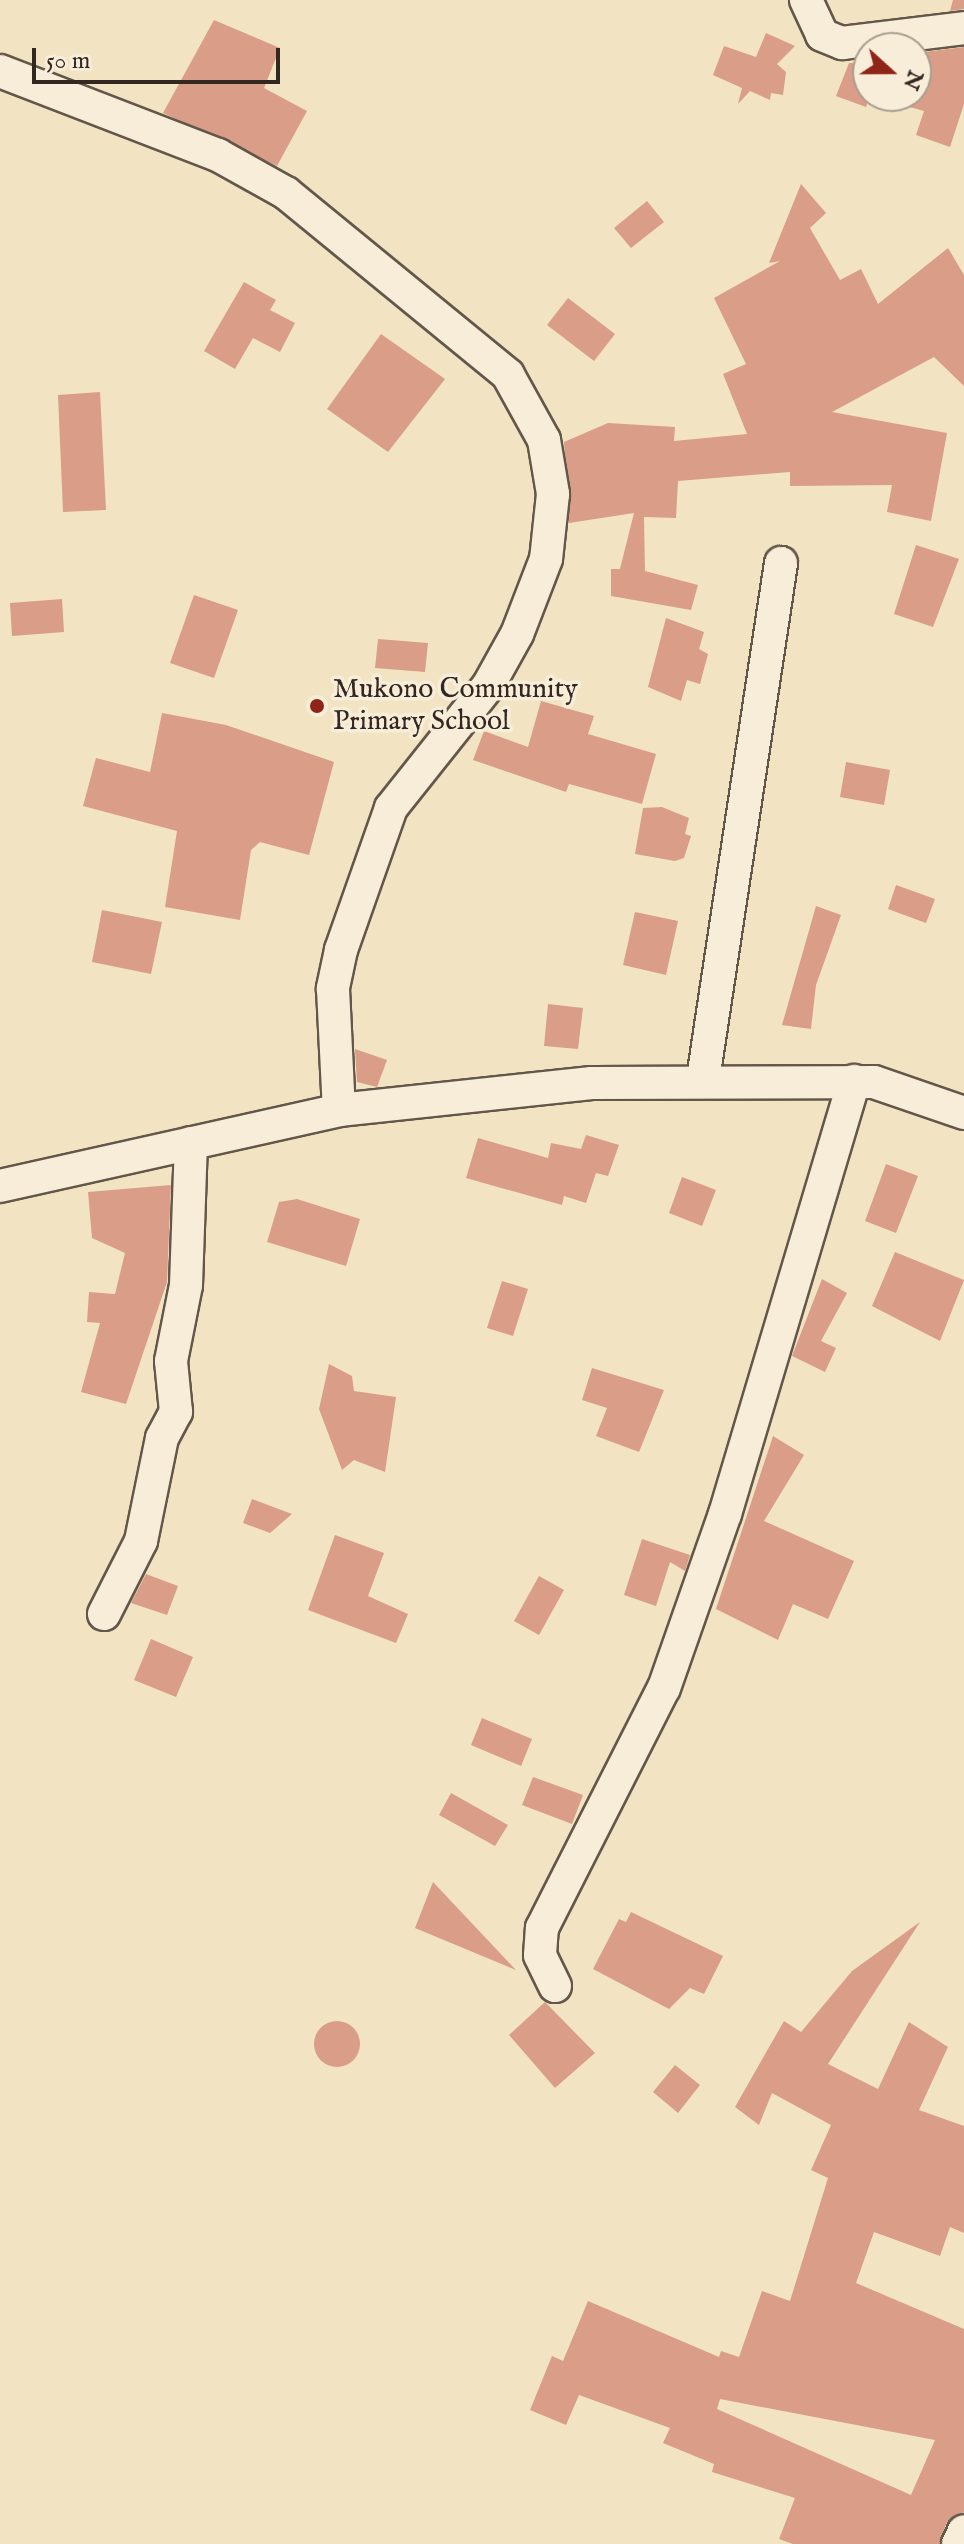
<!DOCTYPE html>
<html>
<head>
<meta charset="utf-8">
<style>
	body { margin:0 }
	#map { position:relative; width:964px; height:2544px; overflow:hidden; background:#f2e4c3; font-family:"IM FELL English",serif }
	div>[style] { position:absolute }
	.building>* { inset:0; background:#d99d88 }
	.round { border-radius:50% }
	.roads { filter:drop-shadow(2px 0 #63574a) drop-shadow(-2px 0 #63574a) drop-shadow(0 2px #63574a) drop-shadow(0 -2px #63574a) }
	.street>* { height:32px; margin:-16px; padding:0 16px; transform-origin:16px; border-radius:16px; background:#f7edd8 }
	.dots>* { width:22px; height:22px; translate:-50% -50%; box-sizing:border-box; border:4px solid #f7edd8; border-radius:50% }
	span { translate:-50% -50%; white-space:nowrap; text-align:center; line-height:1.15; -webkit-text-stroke:7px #f7edd8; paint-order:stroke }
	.poi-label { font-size:28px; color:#332821 }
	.left { translate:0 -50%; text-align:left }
	.north { position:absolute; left:852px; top:32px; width:80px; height:80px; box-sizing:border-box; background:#f7edd8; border:2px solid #a99e8f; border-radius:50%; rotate:111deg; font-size:22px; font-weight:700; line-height:32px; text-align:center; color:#332821 }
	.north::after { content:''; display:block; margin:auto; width:28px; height:36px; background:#8f2418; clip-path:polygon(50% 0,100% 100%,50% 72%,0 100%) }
	.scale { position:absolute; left:32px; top:48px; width:248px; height:36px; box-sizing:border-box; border:4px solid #332821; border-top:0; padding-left:10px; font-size:24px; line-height:28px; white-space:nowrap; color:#332821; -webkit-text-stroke:6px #f7edd8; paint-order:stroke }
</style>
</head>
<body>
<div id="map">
	<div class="building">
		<div style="clip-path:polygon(953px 0,964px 0,964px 9px,950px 11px)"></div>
		<div style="clip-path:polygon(214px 20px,280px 48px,264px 88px,307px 111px,277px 166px,163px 113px)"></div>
		<div style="clip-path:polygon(766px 33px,795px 46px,777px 64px,786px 72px,783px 95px,771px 93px,770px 100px,750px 91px,738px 104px,742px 88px,713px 75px,724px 46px,756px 57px)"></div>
		<div style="clip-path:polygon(964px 47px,964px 104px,950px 147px,916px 135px,924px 111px,870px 96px,866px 107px,836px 96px,849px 63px,860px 63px,868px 67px,868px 96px,916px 96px,916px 53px)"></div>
		<div style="clip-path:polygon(801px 184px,826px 213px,810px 228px,840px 280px,861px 269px,878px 304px,948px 248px,964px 275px,964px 386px,934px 357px,832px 412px,947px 433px,931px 521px,887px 512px,892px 485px,790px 486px,790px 472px,678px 481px,676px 518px,644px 517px,645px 571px,698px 585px,691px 610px,611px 596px,611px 569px,620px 569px,634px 513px,569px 523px,564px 442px,608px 423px,675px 427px,674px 441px,747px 434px,723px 374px,746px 364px,714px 298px,780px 261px,769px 263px)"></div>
		<div style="clip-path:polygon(647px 201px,664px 222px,631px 248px,614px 228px)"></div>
		<div style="clip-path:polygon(244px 282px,276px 300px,270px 310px,295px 323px,280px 352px,253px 338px,235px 369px,204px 351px)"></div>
		<div style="clip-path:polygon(568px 298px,615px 334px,594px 361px,547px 325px)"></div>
		<div style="clip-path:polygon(381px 334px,445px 379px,388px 452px,327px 409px)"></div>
		<div style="clip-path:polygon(100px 392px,106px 510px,63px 512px,58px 395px)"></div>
		<div style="clip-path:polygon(916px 545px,959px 559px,933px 627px,894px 614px)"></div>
		<div style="clip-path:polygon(194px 595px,238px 610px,214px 678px,170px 663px)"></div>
		<div style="clip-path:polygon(62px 599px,64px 632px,12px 636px,10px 603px)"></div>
		<div style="clip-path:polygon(666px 618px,704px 632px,699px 649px,708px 654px,700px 684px,687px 680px,681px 701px,648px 687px)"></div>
		<div style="clip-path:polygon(378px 639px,428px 643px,425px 672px,375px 668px)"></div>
		<div style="clip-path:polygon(541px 701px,594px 716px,588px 734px,656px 754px,642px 804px,569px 784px,566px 792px,473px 760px,484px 731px,528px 747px)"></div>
		<div style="clip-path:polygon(162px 713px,226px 725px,334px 762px,309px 855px,260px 842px,251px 850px,240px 920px,165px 907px,177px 831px,83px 806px,96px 758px,150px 772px)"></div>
		<div style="clip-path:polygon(846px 762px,890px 770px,884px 805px,840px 797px)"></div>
		<div style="clip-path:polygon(662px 807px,689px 818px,685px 834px,691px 836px,684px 858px,675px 861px,635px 854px,643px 808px)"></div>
		<div style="clip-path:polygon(896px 885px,935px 899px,926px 923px,888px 909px)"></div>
		<div style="clip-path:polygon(816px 906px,841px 915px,816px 985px,811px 1029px,782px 1025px)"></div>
		<div style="clip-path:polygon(102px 910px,162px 922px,151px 974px,92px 962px)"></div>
		<div style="clip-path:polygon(635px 912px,678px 921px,666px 975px,623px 965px)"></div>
		<div style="clip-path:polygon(548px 1004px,583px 1008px,578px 1049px,544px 1046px)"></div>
		<div style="clip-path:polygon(355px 1049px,387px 1060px,377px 1087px,357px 1082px)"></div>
		<div style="clip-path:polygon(586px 1135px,619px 1145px,608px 1176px,596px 1173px,586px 1203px,564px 1196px,562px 1205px,466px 1178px,478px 1138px,548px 1158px,551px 1143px,581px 1149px)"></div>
		<div style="clip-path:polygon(886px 1164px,918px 1176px,896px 1233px,865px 1221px)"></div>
		<div style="clip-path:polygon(682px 1177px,716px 1190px,702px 1226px,669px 1213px)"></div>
		<div style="clip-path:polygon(171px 1185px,167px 1282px,126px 1404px,81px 1392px,100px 1323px,87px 1322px,89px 1292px,115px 1294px,125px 1253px,92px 1238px,88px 1192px)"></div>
		<div style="clip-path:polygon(297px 1199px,360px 1219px,346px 1266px,267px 1242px,279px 1202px)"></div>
		<div style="clip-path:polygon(895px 1252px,964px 1280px,940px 1341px,872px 1306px)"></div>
		<div style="clip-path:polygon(822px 1279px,847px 1293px,821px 1341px,836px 1348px,825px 1372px,792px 1356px)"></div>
		<div style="clip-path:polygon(502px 1281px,528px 1289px,513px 1336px,487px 1328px)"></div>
		<div style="clip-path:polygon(329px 1364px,352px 1376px,354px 1391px,396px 1397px,385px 1472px,354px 1460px,342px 1470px,319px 1409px)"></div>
		<div style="clip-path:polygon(592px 1368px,664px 1390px,639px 1452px,596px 1436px,607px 1408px,582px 1400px)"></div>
		<div style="clip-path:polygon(773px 1436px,804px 1455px,764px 1521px,854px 1561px,828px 1619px,793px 1604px,778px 1640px,716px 1609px)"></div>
		<div style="clip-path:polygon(252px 1499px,292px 1514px,270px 1533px,243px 1523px)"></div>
		<div style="clip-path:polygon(335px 1535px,384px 1553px,368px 1596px,408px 1614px,396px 1643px,308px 1610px)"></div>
		<div style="clip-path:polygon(642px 1539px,690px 1555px,685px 1571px,670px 1562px,656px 1606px,624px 1595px)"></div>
		<div style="clip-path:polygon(146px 1574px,178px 1586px,167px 1615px,131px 1603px)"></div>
		<div style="clip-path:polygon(539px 1576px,564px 1590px,539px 1635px,514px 1621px)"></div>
		<div style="clip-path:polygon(151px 1639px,193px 1657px,176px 1697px,134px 1680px)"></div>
		<div style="clip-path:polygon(482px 1718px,532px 1739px,521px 1766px,471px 1745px)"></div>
		<div style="clip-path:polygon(533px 1777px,583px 1795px,572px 1824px,522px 1805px)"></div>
		<div style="clip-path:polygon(451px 1793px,508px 1825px,495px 1846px,439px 1815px)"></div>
		<div style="clip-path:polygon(433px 1882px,516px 1970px,415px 1928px)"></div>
		<div style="clip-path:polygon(631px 1912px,723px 1956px,704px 1994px,690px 1988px,669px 2009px,593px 1969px,619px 1919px,626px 1922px)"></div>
		<div style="clip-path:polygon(evenodd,920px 1922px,828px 2064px,878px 2089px,909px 2022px,948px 2047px,919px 2110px,964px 2126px,964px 2233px,950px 2227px,940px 2256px,874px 2232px,856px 2283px,964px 2329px,964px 2512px,947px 2522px,939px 2544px,793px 2544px,779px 2539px,795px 2498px,712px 2472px,714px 2464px,663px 2443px,670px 2428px,579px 2395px,566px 2425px,530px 2410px,552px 2356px,563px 2361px,588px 2301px,719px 2357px,721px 2351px,739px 2357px,762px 2291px,790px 2301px,828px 2178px,811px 2170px,831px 2125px,772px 2093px,759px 2125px,735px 2107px,784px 2021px,801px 2032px,852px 1971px,920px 1922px,720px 2399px,935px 2440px,911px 2495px,717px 2409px,720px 2399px)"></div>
		<div style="clip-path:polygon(545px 2002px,595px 2053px,555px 2088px,509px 2035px)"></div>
		<div class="round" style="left:314px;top:2021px;width:46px;height:46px"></div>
		<div style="clip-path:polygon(675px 2065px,700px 2085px,678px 2113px,653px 2092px)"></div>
	</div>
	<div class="roads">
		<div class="street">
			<div style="left:806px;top:0;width:38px;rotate:65deg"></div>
			<div style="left:822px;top:35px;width:22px;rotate:22deg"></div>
			<div style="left:842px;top:43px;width:123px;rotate:-7deg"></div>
			<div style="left:0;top:71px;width:234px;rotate:21.1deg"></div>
			<div style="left:218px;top:155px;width:78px;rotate:29.2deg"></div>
			<div style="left:286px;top:193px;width:287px;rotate:39.3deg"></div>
			<div style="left:508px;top:375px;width:74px;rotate:61deg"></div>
			<div style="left:544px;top:440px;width:55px;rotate:80.5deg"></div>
			<div style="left:553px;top:494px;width:65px;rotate:96.1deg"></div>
			<div style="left:546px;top:559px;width:80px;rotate:111.1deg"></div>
			<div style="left:517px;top:634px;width:60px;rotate:119.1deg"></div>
			<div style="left:488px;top:686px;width:156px;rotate:128.5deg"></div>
			<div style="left:391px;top:808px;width:151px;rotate:109.4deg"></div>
			<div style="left:341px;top:950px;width:40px;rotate:102deg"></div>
			<div style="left:333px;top:989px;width:121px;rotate:87.2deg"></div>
			<div style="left:703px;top:1079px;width:522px;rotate:-81.4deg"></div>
			<div style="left:0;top:1186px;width:347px;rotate:-12.6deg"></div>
			<div style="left:339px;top:1110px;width:254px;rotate:-6.1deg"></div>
			<div style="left:592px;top:1083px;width:282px;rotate:-0.2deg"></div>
			<div style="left:874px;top:1082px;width:95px;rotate:19deg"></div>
			<div style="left:104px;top:1614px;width:82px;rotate:-63.1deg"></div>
			<div style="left:141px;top:1541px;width:105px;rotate:-78.5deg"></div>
			<div style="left:162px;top:1438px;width:30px;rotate:-62deg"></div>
			<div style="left:176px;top:1412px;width:51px;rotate:-95.6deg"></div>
			<div style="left:171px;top:1361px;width:77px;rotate:-78.8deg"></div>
			<div style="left:186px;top:1285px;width:142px;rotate:-88deg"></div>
			<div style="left:555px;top:1986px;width:34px;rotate:-116deg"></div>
			<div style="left:540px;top:1955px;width:27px;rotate:-86deg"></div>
			<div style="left:542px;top:1928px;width:269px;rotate:-63.1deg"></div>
			<div style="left:664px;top:1688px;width:184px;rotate:-70.7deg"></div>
			<div style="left:725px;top:1514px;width:452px;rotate:-73.4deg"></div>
			<div style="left:958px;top:2544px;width:14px;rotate:-65deg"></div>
		</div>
	</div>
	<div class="dots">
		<div style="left:317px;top:706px;background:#8f2418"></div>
	</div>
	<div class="poi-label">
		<span class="left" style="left:333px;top:706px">Mukono Community<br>Primary School</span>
	</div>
	<div class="north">N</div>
	<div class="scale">50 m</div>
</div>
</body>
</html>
